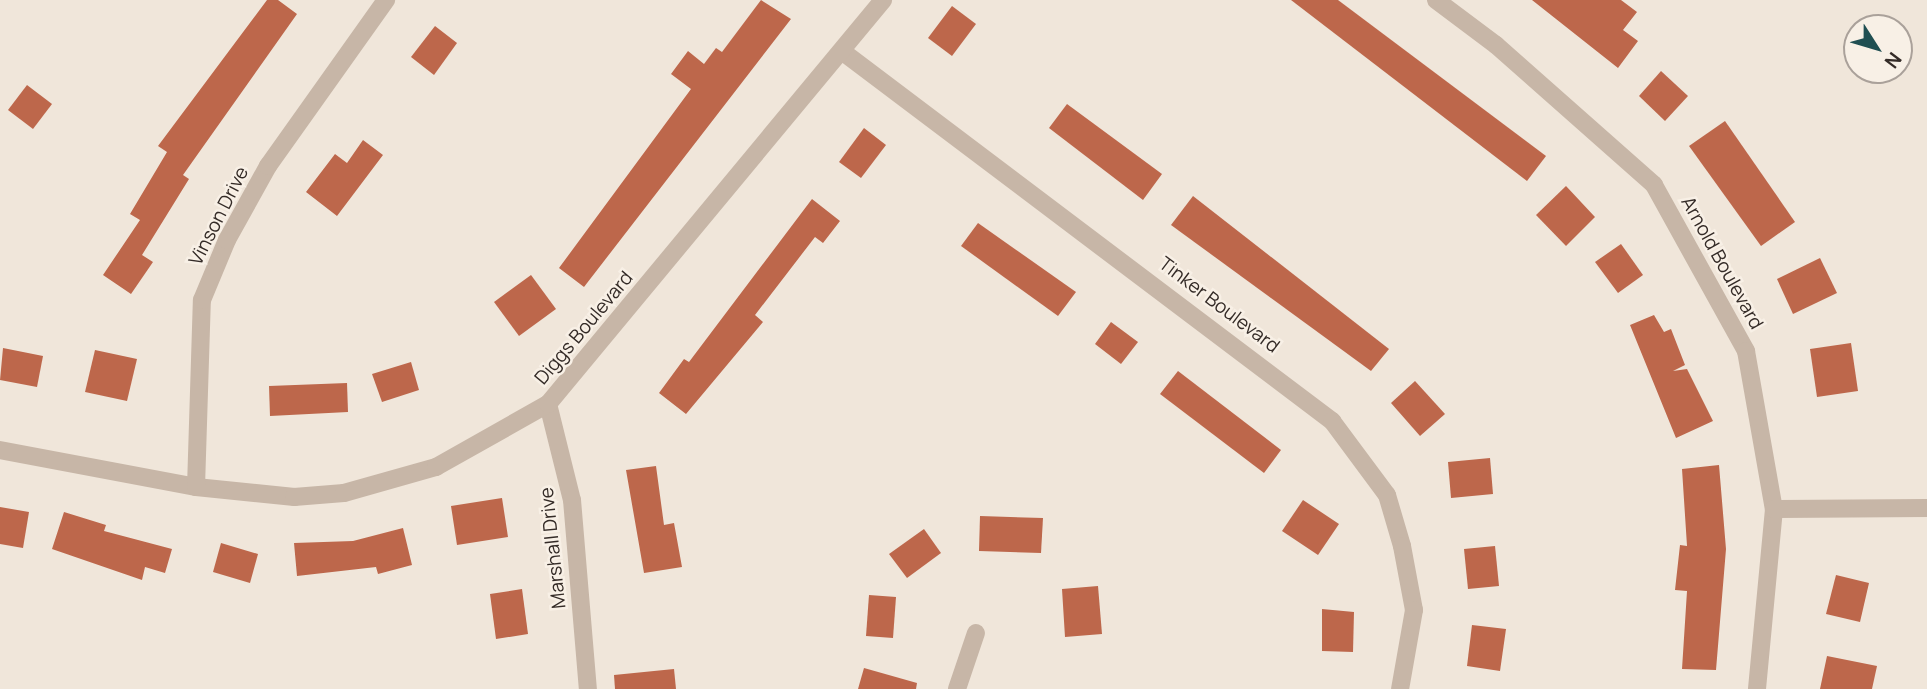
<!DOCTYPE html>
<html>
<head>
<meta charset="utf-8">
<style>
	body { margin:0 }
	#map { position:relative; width:1927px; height:689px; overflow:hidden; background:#f0e6da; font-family:Manrope,sans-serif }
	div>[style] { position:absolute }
	.building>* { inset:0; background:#bd674b }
	.street>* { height:18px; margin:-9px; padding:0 9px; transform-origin:9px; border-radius:9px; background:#c7b6a7 }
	span { translate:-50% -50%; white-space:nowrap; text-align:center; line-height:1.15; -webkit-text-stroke:5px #f8f0e6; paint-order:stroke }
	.street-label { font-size:19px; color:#342b27 }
	.north { position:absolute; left:1843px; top:14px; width:70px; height:70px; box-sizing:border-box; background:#f8f0e6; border:2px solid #aaa19a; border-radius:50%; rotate:127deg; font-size:19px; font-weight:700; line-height:28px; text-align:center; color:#342b27 }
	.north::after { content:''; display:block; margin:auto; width:24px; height:32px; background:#204f52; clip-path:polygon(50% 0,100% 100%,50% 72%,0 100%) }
</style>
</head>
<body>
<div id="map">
	<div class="building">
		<div style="clip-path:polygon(267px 0,278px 0,297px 14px,183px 175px,189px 179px,142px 255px,153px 262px,131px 294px,103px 275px,140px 220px,130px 214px,167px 152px,158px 146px)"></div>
		<div style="clip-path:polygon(761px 0,791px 19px,584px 287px,559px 268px,691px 89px,671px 74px,688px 51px,704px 64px,716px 48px,722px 52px)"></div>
		<div style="clip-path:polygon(1291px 0,1338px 0,1546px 156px,1527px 181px)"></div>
		<div style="clip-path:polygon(1532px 0,1621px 0,1637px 12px,1623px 30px,1638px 41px,1618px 68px)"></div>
		<div style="clip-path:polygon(952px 6px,976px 24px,952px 56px,928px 38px)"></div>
		<div style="clip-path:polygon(435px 26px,457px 43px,434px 75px,411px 57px)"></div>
		<div style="clip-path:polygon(1661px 71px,1688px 96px,1665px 121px,1639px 96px)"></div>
		<div style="clip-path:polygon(27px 85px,52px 104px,33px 129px,8px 110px)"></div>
		<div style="clip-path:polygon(1067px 104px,1162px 174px,1143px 200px,1049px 128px)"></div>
		<div style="clip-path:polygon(1725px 121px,1795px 222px,1761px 246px,1689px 146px)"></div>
		<div style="clip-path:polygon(864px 128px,886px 145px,861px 178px,839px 162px)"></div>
		<div style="clip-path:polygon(363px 140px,383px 155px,337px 216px,306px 192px,335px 154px,347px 163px)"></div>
		<div style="clip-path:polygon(1566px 186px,1595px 217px,1566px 246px,1536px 215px)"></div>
		<div style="clip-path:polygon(1193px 196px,1389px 349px,1371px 371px,1171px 225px)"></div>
		<div style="clip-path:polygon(812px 199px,840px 221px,823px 243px,815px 237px,755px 315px,763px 322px,686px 414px,659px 393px,684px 359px,689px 362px)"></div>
		<div style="clip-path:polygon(978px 223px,1076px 292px,1058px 316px,961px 246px)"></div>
		<div style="clip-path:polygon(1621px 244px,1643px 275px,1618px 293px,1595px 262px)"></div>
		<div style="clip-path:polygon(1820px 258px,1837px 293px,1793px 314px,1777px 279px)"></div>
		<div style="clip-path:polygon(531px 275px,556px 309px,519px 336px,494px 302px)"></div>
		<div style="clip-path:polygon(1654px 315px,1664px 332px,1671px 329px,1685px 365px,1673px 371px,1687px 369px,1713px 421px,1676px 438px,1630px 325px)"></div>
		<div style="clip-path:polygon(1111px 322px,1138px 342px,1121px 364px,1095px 344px)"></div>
		<div style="clip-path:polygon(1851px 343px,1858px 391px,1817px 397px,1810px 349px)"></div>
		<div style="clip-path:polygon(3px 348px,43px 356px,37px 387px,0 380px)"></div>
		<div style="clip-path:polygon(95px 350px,137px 359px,127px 401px,85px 392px)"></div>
		<div style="clip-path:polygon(411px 362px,419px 390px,382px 402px,372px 374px)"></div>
		<div style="clip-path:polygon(1178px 371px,1281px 450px,1264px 473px,1160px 394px)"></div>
		<div style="clip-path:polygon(1415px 381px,1445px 414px,1420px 436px,1391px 403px)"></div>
		<div style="clip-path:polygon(347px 383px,348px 412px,270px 416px,269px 386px)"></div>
		<div style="clip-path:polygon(1490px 458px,1493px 494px,1451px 498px,1448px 462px)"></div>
		<div style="clip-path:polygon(1719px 465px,1726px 549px,1716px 670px,1682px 669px,1687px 591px,1675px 590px,1680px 545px,1687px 546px,1682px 469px)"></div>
		<div style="clip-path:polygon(656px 466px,664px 525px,674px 523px,682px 567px,644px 573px,626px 470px)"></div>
		<div style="clip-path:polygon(502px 498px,508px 537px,457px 545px,451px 506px)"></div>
		<div style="clip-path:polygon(1303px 500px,1339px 524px,1318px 555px,1282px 531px)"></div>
		<div style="clip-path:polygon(0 507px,29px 512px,23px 548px,0 544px)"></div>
		<div style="clip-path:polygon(64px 512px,106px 525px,104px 531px,172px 549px,165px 573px,145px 567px,142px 580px,52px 549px)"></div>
		<div style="clip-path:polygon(980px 516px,1043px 518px,1041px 553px,979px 551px)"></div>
		<div style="clip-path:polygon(403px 528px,412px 565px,378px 574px,376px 567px,297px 576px,294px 543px,353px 541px)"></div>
		<div style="clip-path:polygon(924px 529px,941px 553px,907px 578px,889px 554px)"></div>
		<div style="clip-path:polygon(221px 543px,258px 554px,250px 583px,213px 572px)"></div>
		<div style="clip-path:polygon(1495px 546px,1499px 586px,1468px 589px,1464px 549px)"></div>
		<div style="clip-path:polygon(1836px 575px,1869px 583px,1860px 622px,1826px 614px)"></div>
		<div style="clip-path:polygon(1098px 586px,1102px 634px,1065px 637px,1062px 589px)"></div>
		<div style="clip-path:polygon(522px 589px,528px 634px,496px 639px,490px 594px)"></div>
		<div style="clip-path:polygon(869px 595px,896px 597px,893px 638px,866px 636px)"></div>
		<div style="clip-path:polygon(1322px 609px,1354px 612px,1353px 652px,1322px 651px)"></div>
		<div style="clip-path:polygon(1472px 625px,1506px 629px,1500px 671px,1467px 666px)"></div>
		<div style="clip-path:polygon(1827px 656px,1877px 666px,1872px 689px,1820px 689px)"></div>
		<div style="clip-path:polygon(864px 668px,917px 683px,916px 689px,858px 689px)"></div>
		<div style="clip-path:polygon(674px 669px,676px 689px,615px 689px,614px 675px)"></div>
	</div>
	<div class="street">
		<div style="left:1436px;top:0;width:75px;rotate:36.9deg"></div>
		<div style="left:1496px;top:45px;width:211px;rotate:41.5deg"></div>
		<div style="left:1654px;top:185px;width:190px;rotate:61deg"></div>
		<div style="left:1746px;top:351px;width:160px;rotate:80deg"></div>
		<div style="left:1774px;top:509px;width:181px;rotate:95.4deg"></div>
		<div style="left:843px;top:52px;width:613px;rotate:37.04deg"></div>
		<div style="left:1332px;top:421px;width:92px;rotate:53.4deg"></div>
		<div style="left:1387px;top:495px;width:53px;rotate:73.6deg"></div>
		<div style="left:1402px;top:546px;width:65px;rotate:79.4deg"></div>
		<div style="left:1414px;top:610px;width:80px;rotate:100deg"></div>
		<div style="left:548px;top:404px;width:99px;rotate:76deg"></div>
		<div style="left:572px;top:500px;width:190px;rotate:85.2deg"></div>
		<div style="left:0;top:450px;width:199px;rotate:10.7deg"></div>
		<div style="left:196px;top:487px;width:99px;rotate:5.8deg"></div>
		<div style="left:294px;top:497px;width:50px;rotate:-4.6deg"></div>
		<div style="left:344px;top:493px;width:96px;rotate:-15.8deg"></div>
		<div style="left:436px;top:467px;width:129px;rotate:-29.4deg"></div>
		<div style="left:548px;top:404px;width:525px;rotate:-50.33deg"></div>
		<div style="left:196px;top:487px;width:187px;rotate:-88.2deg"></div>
		<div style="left:202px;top:300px;width:65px;rotate:-67.4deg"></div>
		<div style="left:227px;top:240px;width:85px;rotate:-61deg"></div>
		<div style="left:268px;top:166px;width:204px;rotate:-54.6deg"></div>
		<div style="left:1774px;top:509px;width:153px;rotate:-0.4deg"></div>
		<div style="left:957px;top:689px;width:59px;rotate:-71.3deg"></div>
	</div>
	<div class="street-label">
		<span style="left:219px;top:216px;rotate:-63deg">Vinson Drive</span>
		<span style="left:1722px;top:263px;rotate:61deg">Arnold Boulevard</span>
		<span style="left:1219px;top:305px;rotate:37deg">Tinker Boulevard</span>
		<span style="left:584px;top:328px;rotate:-50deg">Diggs Boulevard</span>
		<span style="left:553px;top:548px;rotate:-96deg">Marshall Drive</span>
	</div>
	<div class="north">N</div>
</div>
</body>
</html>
